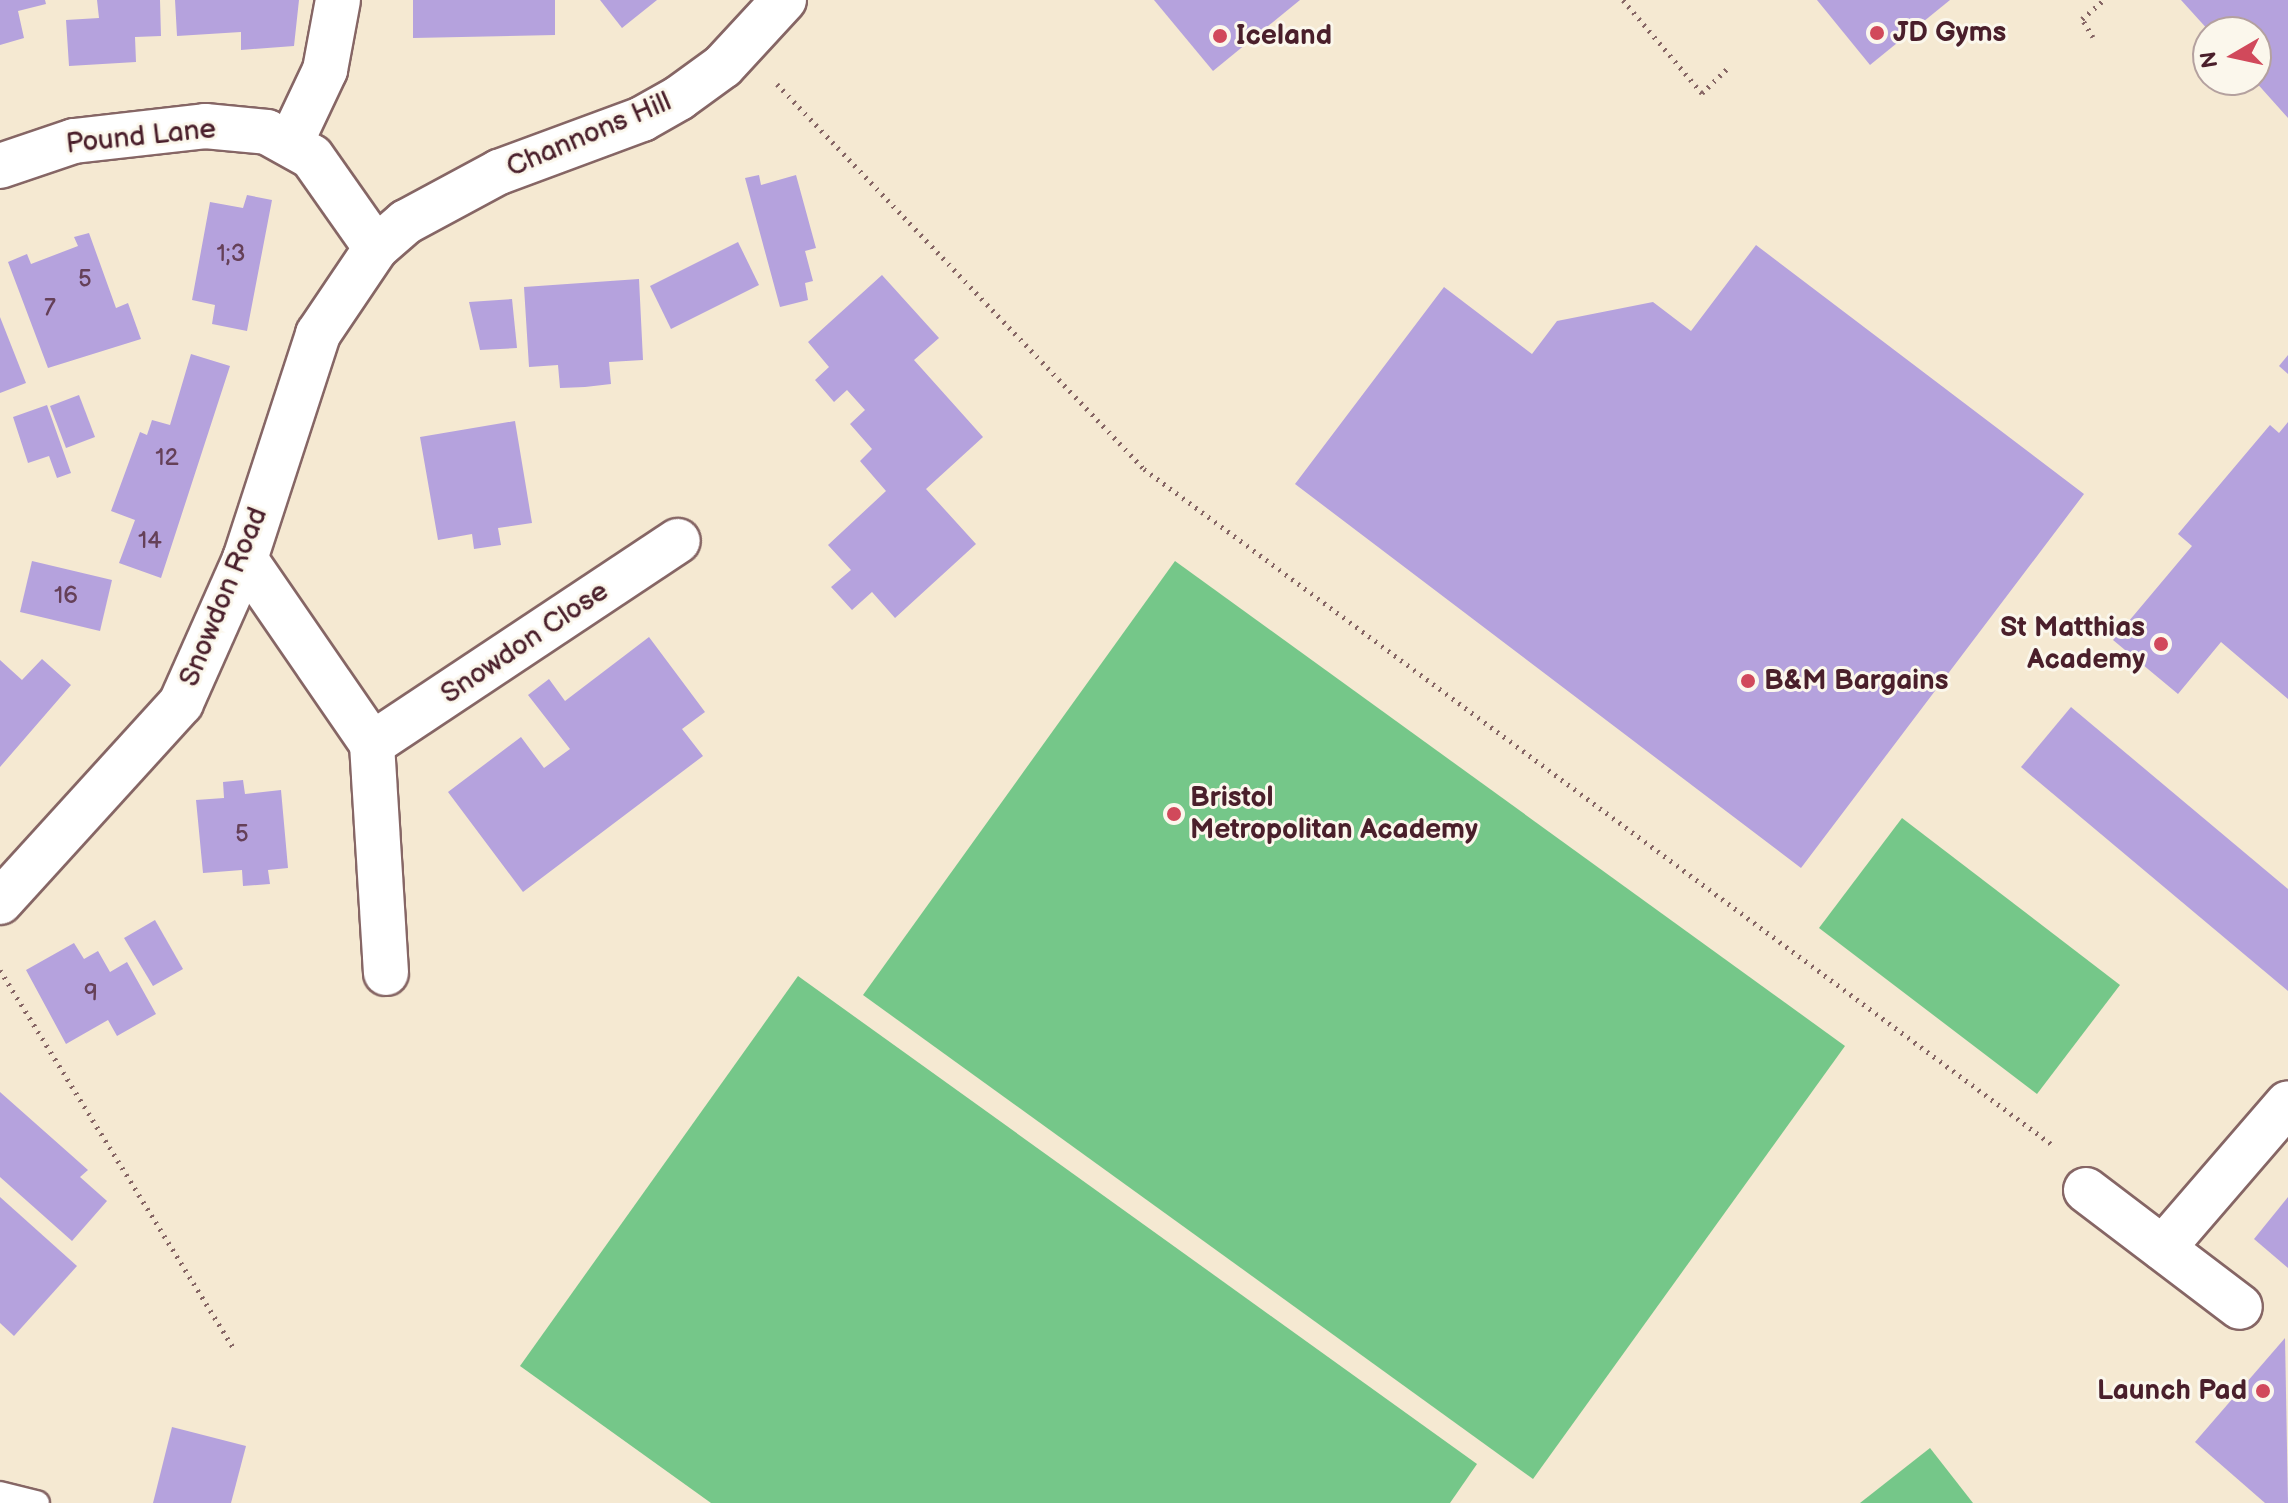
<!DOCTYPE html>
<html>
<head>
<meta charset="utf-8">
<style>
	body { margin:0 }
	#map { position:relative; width:2288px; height:1503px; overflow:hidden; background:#f5e9d2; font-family:"Balsamiq Sans",sans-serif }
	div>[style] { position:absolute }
	.green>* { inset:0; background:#75c789 }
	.building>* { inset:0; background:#b5a2dd }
	.path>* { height:5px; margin-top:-2.5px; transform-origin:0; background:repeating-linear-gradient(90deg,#866665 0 2px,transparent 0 8px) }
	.roads { filter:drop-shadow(2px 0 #866665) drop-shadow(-2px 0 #866665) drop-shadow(0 2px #866665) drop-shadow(0 -2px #866665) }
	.lane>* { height:24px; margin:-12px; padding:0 12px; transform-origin:12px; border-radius:12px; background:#fff }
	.street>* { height:44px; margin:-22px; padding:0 22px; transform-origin:22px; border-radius:22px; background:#fff }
	.dots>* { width:22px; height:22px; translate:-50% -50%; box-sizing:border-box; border:4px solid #fbf7ec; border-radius:50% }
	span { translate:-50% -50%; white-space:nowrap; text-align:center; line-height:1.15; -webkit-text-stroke:6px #fbf7ec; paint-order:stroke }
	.number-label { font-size:24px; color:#654058 }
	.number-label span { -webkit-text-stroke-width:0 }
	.poi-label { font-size:28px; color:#4a1f2b; font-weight:700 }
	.left { translate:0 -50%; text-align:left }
	.right { translate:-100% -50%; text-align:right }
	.street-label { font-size:28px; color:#4a1f2b }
	.north { position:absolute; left:2192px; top:16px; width:80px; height:80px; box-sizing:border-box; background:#fbf7ec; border:2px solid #b4a19f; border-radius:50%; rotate:261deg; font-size:22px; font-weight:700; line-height:32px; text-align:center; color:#4a1f2b }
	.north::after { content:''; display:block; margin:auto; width:28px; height:36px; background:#d1495b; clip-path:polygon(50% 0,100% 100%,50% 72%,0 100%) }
</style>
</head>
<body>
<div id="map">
	<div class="green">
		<div style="clip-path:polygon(1175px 561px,1845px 1046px,1533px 1479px,863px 995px)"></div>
		<div style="clip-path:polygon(1902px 818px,2120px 985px,2037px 1094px,1819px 928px)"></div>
		<div style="clip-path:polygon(798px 976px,1477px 1464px,1450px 1503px,711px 1503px,520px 1366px)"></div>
		<div style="clip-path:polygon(1930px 1448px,1973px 1503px,1860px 1503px)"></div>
	</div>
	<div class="building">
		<div style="clip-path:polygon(0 0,45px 0,46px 4px,18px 11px,24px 38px,0 45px)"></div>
		<div style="clip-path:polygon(97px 0,160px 0,161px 36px,135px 37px,136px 62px,69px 66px,66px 20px,99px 18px)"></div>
		<div style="clip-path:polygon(175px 0,299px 0,294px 46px,241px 50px,241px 32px,177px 36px)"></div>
		<div style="clip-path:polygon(413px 0,555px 0,555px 35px,413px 38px)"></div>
		<div style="clip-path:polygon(600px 0,657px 0,622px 28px)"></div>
		<div style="clip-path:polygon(1154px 0,1300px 0,1213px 71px)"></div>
		<div style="clip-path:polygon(1817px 0,1950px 0,1870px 65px)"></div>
		<div style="clip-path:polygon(2181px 0,2288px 0,2288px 118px,2254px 80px,2256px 32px,2210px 32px)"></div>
		<div style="clip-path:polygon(759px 175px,761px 185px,796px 175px,816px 248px,805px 251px,813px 281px,805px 283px,808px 300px,780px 307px,745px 178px)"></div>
		<div style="clip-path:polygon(247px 195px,272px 200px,247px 331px,212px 324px,215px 305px,192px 300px,210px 202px,243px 208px)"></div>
		<div style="clip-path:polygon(89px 233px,116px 308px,128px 303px,141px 339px,48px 368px,8px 262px,27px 254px,31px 264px,78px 246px,74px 237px)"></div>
		<div style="clip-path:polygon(738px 242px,759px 285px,671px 329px,650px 286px)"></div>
		<div style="clip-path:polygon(1756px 245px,2084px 494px,1801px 868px,1295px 484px,1444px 287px,1532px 354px,1557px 321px,1653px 302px,1691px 331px)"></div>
		<div style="clip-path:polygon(882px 275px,939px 338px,914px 360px,983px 437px,926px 489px,976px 544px,895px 618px,872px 592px,852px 610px,831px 587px,851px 570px,828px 545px,886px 491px,860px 461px,872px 449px,850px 424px,865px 410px,847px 390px,834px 402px,815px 380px,829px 367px,808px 342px)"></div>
		<div style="clip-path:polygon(639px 279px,643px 360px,609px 362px,611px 384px,585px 387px,560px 388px,558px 365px,529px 367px,524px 287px)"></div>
		<div style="clip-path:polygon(512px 299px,517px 348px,480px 350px,469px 302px)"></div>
		<div style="clip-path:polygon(0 317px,26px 383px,0 393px)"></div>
		<div style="clip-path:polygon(191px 354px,230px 366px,161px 578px,119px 563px,135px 520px,111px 511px,140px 432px,147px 435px,152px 420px,170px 425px)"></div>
		<div style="clip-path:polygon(2288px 355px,2288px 374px,2279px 366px)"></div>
		<div style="clip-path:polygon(79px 395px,95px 437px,66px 448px,50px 406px)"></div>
		<div style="clip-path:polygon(47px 405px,71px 473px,57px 478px,49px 456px,28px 463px,13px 417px)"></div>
		<div style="clip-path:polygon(515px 421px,532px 523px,498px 528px,501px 545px,474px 549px,472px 534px,438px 540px,420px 437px)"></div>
		<div style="clip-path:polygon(2288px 422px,2288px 699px,2221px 642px,2178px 694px,2113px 640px,2192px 546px,2178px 534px,2270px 425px,2279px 433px)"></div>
		<div style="clip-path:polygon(32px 561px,112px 580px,100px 631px,20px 612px)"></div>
		<div style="clip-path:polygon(649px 637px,705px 712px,682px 729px,703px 756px,523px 892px,448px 792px,521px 737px,544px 768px,570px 749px,528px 695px,549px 679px,565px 701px)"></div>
		<div style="clip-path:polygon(42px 659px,71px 685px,0 767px,0 660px,22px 680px)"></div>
		<div style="clip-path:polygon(2071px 707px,2288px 889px,2288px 991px,2021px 767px)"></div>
		<div style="clip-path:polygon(243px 780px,245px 794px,281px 790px,288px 868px,268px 870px,270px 884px,243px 886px,242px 870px,203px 873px,196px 800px,224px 798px,223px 782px)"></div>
		<div style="clip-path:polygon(155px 920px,183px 969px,153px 986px,124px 938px)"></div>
		<div style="clip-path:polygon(74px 943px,84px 959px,98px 951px,110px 972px,127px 962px,156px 1014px,117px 1036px,108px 1020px,66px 1044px,26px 970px)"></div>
		<div style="clip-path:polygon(0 1092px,88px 1170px,80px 1177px,107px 1201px,72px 1241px,0 1177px)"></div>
		<div style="clip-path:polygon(0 1197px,77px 1266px,14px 1336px,0 1323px)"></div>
		<div style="clip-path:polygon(2288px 1197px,2288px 1268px,2254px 1239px)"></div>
		<div style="clip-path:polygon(2285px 1338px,2288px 1503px,2265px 1503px,2195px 1442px)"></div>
		<div style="clip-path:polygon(172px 1427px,246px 1446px,231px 1503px,153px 1503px)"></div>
	</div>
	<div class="path">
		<div style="left:1623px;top:0;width:122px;rotate:49.7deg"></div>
		<div style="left:1702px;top:93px;width:39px;rotate:-44deg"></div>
		<div style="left:2093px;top:37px;width:21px;rotate:-121deg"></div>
		<div style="left:2082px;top:19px;width:29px;rotate:-41deg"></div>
		<div style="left:777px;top:84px;width:532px;rotate:46.37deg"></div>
		<div style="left:1144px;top:469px;width:1134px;rotate:36.65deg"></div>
		<div style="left:0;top:970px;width:443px;rotate:58.3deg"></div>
	</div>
	<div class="roads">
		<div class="lane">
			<div style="left:0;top:1494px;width:38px;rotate:14deg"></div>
		</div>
		<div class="street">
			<div style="left:291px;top:142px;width:80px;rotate:-64.7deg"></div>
			<div style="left:325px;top:70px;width:71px;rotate:-79.5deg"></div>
			<div style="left:0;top:166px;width:78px;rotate:-18.7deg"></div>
			<div style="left:74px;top:141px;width:132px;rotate:-6.5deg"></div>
			<div style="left:205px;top:126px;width:62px;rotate:5.5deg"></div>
			<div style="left:267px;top:132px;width:51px;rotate:29.1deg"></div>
			<div style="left:312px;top:157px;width:111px;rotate:54.9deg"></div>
			<div style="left:245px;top:559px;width:224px;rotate:55.5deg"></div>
			<div style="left:0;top:902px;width:269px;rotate:-47.7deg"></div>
			<div style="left:181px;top:703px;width:158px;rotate:-66deg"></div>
			<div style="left:245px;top:559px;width:237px;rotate:-72deg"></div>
			<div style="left:318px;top:334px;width:104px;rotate:-56deg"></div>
			<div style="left:376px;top:248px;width:40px;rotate:-41deg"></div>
			<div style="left:406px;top:222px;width:106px;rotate:-28.3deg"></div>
			<div style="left:499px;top:172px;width:153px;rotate:-20.3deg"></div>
			<div style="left:642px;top:119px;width:43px;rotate:-29.6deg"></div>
			<div style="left:679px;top:98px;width:54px;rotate:-36deg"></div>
			<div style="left:723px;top:66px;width:90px;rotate:-47.3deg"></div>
			<div style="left:386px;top:973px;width:229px;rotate:-93.5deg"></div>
			<div style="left:372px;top:744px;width:367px;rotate:-33.6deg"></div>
			<div style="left:2086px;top:1190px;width:193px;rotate:37.2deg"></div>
			<div style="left:2163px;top:1248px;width:191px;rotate:-49.2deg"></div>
		</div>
	</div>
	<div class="dots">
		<div style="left:1877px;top:33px;background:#d1495b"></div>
		<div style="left:1220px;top:36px;background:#d1495b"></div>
		<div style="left:2161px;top:644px;background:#d1495b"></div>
		<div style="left:1748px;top:681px;background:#d1495b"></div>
		<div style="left:1174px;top:814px;background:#d1495b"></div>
		<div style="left:2263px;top:1391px;background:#d1495b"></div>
	</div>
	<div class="number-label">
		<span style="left:231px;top:254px">1;3</span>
		<span style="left:85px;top:279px">5</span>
		<span style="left:50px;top:308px">7</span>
		<span style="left:167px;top:458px">12</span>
		<span style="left:150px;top:541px">14</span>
		<span style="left:66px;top:596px">16</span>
		<span style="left:242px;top:834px">5</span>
		<span style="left:91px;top:993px">9</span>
	</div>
	<div class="poi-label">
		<span class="left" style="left:1893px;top:33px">JD Gyms</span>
		<span class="left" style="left:1236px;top:36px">Iceland</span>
		<span class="right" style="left:2145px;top:644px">St Matthias<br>Academy</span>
		<span class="left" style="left:1764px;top:681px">B&amp;M Bargains</span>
		<span class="left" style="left:1190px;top:814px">Bristol<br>Metropolitan Academy</span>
		<span class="right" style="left:2247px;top:1391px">Launch Pad</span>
	</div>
	<div class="street-label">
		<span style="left:589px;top:135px;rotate:-23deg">Channons Hill</span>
		<span style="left:141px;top:137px;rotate:-6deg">Pound Lane</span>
		<span style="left:224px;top:597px;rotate:-68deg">Snowdon Road</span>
		<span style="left:525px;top:643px;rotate:-34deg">Snowdon Close</span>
	</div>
	<div class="north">N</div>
</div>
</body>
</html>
